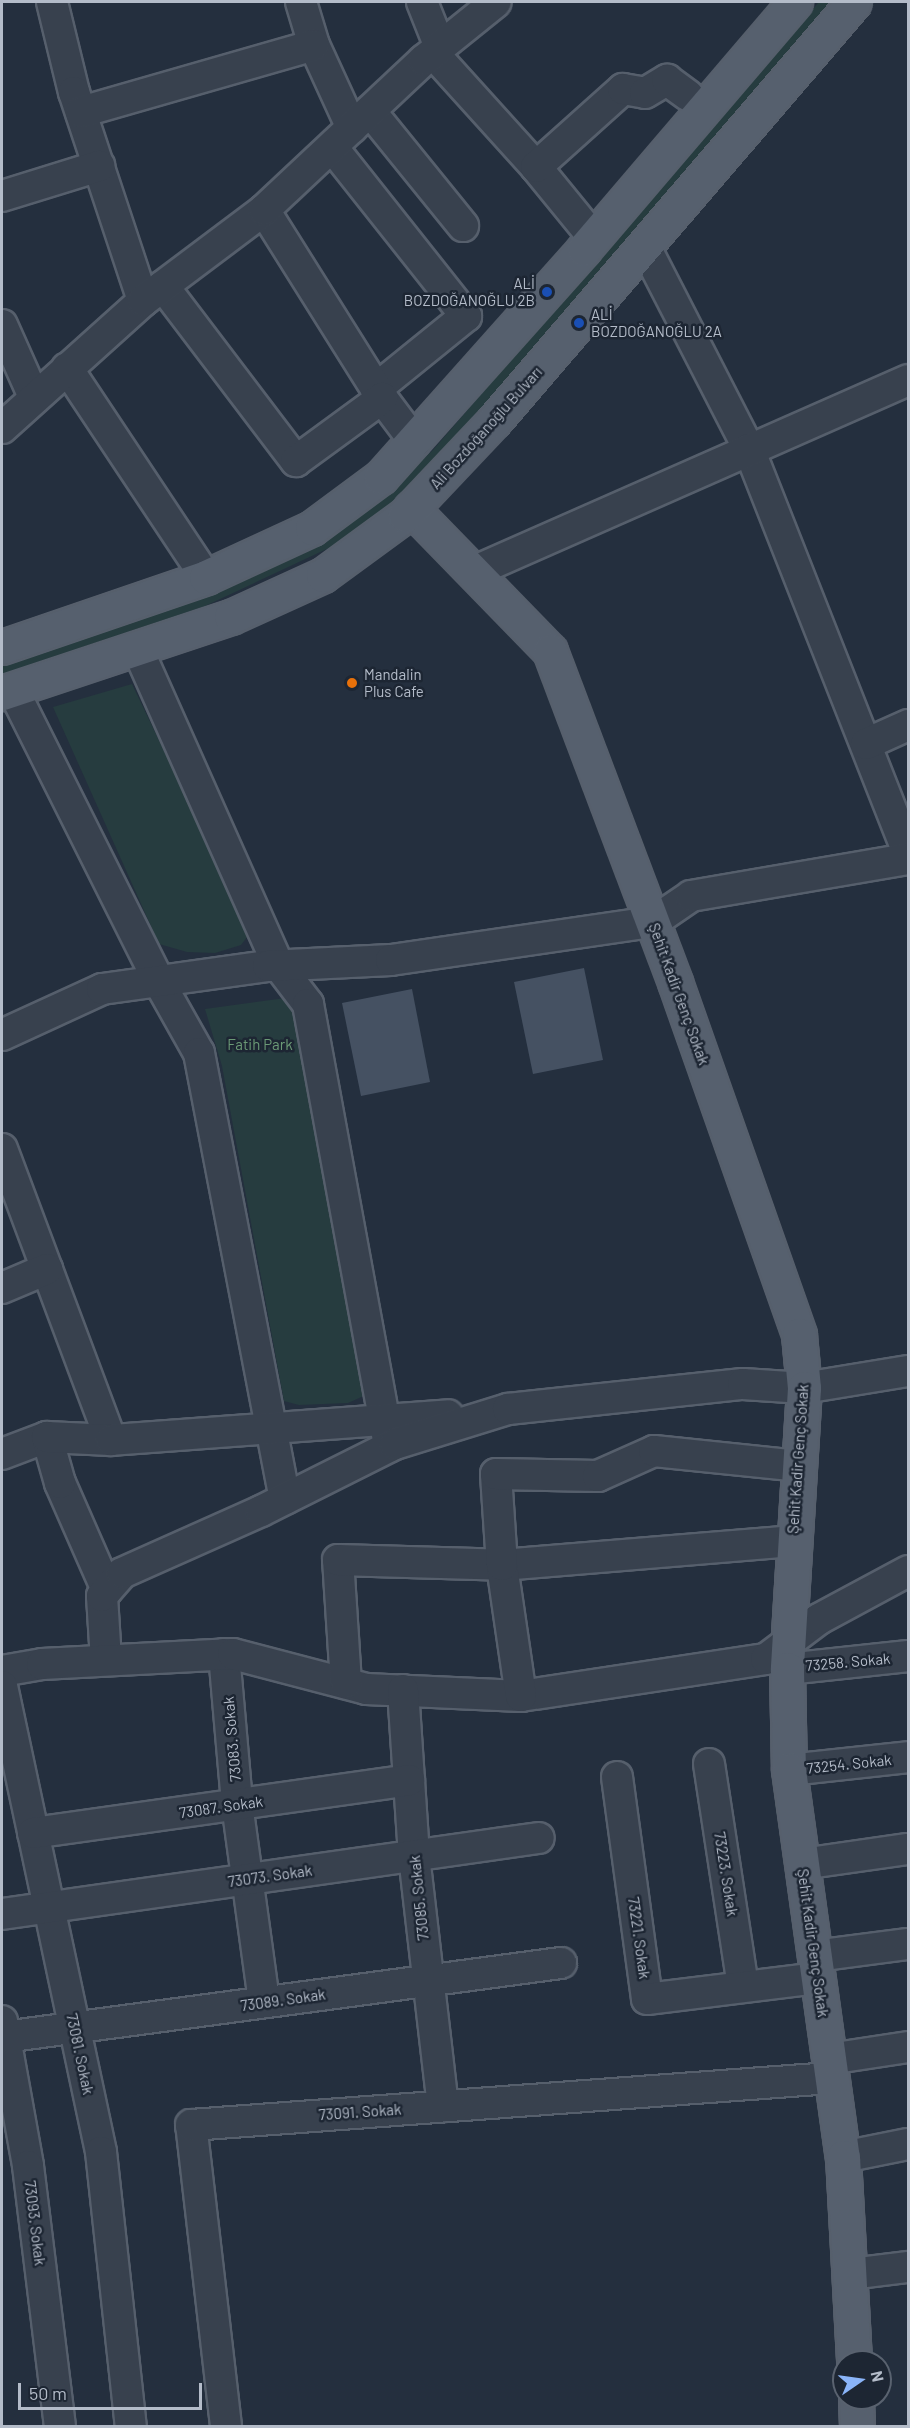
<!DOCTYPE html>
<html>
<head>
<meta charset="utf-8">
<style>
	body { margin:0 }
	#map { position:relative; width:910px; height:2428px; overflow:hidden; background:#242f3e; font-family:Barlow,sans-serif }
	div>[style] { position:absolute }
	.green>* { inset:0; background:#263c3f }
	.building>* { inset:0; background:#455162 }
	.roads { filter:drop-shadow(2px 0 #565f6c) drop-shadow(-2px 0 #565f6c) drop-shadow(0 2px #565f6c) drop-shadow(0 -2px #565f6c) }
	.minor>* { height:30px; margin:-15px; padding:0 15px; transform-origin:15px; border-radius:15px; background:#38414e }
	.major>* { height:33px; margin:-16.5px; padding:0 16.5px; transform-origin:16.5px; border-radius:16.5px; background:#56606e }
	.dots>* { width:16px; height:16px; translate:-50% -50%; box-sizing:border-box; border:3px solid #1d2633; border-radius:50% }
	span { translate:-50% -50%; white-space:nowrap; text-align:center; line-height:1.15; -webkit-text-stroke:5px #1d2633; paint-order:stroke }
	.poi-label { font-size:15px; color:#b4bcc9 }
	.right { translate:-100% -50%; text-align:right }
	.left { translate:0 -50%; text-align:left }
	.street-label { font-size:15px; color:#b4bcc9 }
	.park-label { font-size:15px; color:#6b9a76 }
	.frame { position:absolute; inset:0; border:3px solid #b4bcc9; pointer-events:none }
	.north { position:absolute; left:832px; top:2350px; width:60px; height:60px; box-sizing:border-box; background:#1d2633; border:2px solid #59626f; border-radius:50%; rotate:77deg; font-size:16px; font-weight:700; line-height:24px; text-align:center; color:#b4bcc9 }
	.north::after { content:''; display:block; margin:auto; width:21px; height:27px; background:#8ab4f8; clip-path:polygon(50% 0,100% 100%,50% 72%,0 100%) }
	.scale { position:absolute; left:18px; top:2383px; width:184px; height:27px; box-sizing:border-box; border:3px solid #b4bcc9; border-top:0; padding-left:8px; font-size:18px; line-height:21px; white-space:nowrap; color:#b4bcc9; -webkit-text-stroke:4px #1d2633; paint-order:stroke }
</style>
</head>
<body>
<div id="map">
	<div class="green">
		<div style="clip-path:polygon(819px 2px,834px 2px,440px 459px,386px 515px,331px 547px,203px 607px,2px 674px,2px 665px,200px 599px,327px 538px,378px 501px,433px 450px)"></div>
		<div style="clip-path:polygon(132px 684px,251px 932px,241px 945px,215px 953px,187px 952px,159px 944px,53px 707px)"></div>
		<div style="clip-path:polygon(293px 997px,368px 1394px,348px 1403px,299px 1405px,284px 1401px,222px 1066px,205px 1009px)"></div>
	</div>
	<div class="building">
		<div style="clip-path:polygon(584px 968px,603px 1060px,533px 1074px,514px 982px)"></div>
		<div style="clip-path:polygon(412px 989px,430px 1082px,361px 1096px,342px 1003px)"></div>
	</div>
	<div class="roads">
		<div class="minor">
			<div style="left:52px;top:2px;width:93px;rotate:76.3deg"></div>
			<div style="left:74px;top:92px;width:220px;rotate:71.7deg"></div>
			<div style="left:301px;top:2px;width:45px;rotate:73.2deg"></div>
			<div style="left:314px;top:45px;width:91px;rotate:65.4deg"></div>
			<div style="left:422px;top:2px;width:48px;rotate:68.2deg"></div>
			<div style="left:433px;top:53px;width:154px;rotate:47.9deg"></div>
			<div style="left:536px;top:167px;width:92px;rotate:50.8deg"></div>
			<div style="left:370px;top:111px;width:148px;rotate:51deg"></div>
			<div style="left:81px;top:112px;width:242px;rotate:-16deg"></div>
			<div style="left:332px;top:147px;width:216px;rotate:51.6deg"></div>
			<div style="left:466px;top:316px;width:116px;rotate:141deg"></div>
			<div style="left:536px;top:167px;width:117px;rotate:-41.9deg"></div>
			<div style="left:623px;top:89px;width:22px;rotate:10deg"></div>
			<div style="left:645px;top:93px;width:26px;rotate:-31deg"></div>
			<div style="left:667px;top:80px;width:26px;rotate:36deg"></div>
			<div style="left:2px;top:196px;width:102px;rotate:-17.2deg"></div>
			<div style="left:264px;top:210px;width:222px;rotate:57.9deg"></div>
			<div style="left:382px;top:398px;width:55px;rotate:53.1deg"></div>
			<div style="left:645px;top:247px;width:227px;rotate:62.8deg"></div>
			<div style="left:749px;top:449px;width:434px;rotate:68.5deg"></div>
			<div style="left:163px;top:286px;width:220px;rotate:52.8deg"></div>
			<div style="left:296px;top:461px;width:107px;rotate:-36.2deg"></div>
			<div style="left:2px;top:325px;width:79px;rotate:66deg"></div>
			<div style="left:67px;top:368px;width:251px;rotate:56.4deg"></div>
			<div style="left:2px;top:428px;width:190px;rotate:-42deg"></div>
			<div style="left:143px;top:301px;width:151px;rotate:-36.9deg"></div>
			<div style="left:264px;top:210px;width:219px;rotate:-43.2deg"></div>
			<div style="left:424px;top:60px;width:92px;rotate:-38.9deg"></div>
			<div style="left:473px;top:572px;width:475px;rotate:-23.8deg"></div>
			<div style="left:138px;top:650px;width:346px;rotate:66deg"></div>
			<div style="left:279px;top:966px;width:48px;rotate:52.7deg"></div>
			<div style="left:308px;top:1004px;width:450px;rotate:79.6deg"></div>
			<div style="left:13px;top:690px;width:326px;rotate:63.4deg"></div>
			<div style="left:159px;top:982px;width:81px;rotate:60.6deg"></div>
			<div style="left:199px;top:1053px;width:454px;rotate:79.1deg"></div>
			<div style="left:866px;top:744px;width:46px;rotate:-24.3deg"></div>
			<div style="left:2px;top:1035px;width:110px;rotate:-24.7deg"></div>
			<div style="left:102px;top:989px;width:168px;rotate:-7.9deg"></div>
			<div style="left:268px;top:966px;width:123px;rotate:-2.8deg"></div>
			<div style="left:391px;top:960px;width:265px;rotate:-8.3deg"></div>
			<div style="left:653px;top:922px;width:46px;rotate:-34.4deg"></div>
			<div style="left:691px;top:896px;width:220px;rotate:-9.7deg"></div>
			<div style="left:2px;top:1149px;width:311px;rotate:69.5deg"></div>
			<div style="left:2px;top:1288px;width:49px;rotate:-22.9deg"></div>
			<div style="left:2px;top:1454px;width:48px;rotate:-20.7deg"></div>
			<div style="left:107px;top:1590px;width:117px;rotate:-113.7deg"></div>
			<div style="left:60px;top:1483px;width:48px;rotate:-105.8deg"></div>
			<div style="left:47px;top:1437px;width:64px;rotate:2.7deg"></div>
			<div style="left:111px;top:1440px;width:338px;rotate:-4.2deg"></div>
			<div style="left:224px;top:1654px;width:151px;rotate:85deg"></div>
			<div style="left:237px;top:1804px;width:200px;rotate:82.2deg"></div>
			<div style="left:106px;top:1660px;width:64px;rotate:-93.6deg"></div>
			<div style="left:102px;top:1596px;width:30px;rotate:-49deg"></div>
			<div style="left:122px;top:1573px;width:152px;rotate:-24deg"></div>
			<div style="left:261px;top:1511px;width:150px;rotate:-26.6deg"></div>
			<div style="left:395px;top:1444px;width:118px;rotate:-17.2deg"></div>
			<div style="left:508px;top:1409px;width:236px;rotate:-6.1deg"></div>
			<div style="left:743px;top:1384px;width:61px;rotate:3.8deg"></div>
			<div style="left:804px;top:1388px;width:105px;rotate:-9.3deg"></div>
			<div style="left:787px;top:1669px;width:122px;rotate:-6.1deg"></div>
			<div style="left:2px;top:1671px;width:41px;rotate:-9.9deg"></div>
			<div style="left:42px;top:1664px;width:191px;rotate:-3deg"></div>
			<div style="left:233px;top:1654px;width:138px;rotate:14.7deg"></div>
			<div style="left:366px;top:1689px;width:155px;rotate:2.6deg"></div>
			<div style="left:521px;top:1696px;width:248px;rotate:-8.6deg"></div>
			<div style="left:766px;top:1659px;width:66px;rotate:-37deg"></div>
			<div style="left:819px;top:1619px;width:101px;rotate:-28.3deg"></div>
			<div style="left:346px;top:1683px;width:123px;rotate:-93.7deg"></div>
			<div style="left:338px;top:1560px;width:164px;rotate:1.7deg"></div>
			<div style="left:502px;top:1565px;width:291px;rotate:-4.7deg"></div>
			<div style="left:2px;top:1686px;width:476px;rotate:78deg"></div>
			<div style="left:101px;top:2152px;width:276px;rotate:83.8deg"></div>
			<div style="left:403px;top:1690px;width:166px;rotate:86.2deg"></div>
			<div style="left:414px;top:1856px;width:252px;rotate:83.4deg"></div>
			<div style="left:521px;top:1696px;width:132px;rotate:-98.3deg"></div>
			<div style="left:502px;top:1565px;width:91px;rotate:-93.8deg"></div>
			<div style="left:496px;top:1474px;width:102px;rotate:1.1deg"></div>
			<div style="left:598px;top:1476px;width:61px;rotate:-24.1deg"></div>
			<div style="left:654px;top:1451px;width:145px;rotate:5.9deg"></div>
			<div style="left:709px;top:1764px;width:224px;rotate:81.3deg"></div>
			<div style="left:789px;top:1770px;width:120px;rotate:-6.2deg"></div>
			<div style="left:617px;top:1777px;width:224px;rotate:82.3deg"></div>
			<div style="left:647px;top:1999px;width:173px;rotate:-7deg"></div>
			<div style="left:33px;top:1833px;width:380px;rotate:-8deg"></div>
			<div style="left:802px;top:1864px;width:107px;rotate:-8.1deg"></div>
			<div style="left:2px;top:1914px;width:542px;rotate:-8.06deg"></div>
			<div style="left:815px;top:1956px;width:94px;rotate:-7.4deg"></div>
			<div style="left:2px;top:2021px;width:147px;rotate:79.8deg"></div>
			<div style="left:28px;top:2166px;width:262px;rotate:83deg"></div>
			<div style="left:4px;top:2037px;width:562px;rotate:-7.57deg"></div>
			<div style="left:829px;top:2059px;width:80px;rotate:-8.6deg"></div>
			<div style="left:843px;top:2157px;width:66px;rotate:-11.3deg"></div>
			<div style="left:850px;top:2274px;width:58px;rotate:-6.9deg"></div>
			<div style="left:226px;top:2426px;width:303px;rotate:-96.6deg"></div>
			<div style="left:191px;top:2125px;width:642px;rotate:-4.2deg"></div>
		</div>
		<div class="major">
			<div style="left:411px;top:508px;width:199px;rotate:45.8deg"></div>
			<div style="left:550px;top:651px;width:354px;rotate:69.3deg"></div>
			<div style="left:675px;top:982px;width:374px;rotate:70.6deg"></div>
			<div style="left:799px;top:1335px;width:53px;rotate:84.6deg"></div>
			<div style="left:804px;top:1388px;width:282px;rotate:93.5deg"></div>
			<div style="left:787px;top:1669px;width:101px;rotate:88.9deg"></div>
			<div style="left:789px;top:1770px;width:391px;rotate:82.1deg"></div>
			<div style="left:843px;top:2157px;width:205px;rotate:86.9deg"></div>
			<div style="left:2px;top:647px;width:216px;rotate:-18.9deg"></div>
			<div style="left:206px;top:577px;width:117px;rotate:-24.8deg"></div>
			<div style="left:312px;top:528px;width:86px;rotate:-36.5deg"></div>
			<div style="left:381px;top:477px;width:305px;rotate:-48.3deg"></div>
			<div style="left:584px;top:249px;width:325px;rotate:-49.5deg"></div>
			<div style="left:2px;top:693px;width:241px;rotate:-18.4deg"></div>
			<div style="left:231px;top:617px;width:101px;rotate:-24.5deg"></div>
			<div style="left:323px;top:575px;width:102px;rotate:-36.2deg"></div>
			<div style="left:405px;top:515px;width:129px;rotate:-46.6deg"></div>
			<div style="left:494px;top:421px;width:552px;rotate:-49.33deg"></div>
			<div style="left:856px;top:2398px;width:28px;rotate:88deg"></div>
		</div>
	</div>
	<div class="dots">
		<div style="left:547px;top:292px;background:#1a4fb4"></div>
		<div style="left:579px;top:323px;background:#1a4fb4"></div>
		<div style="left:352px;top:683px;background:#e8710a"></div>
	</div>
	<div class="poi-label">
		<span class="right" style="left:535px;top:292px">ALİ<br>BOZDOĞANOĞLU 2B</span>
		<span class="left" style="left:591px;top:323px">ALİ<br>BOZDOĞANOĞLU 2A</span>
		<span class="left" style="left:364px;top:683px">Mandalin<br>Plus Cafe</span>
	</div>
	<div class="street-label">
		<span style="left:486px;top:428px;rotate:-48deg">Ali Bozdoğanoğlu Bulvarı</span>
		<span style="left:679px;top:994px;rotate:70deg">Şehit Kadir Genç Sokak</span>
		<span style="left:798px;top:1459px;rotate:-86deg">Şehit Kadir Genç Sokak</span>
		<span style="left:848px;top:1662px;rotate:-5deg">73258. Sokak</span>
		<span style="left:232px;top:1739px;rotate:-95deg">73083. Sokak</span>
		<span style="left:849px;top:1764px;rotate:-6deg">73254. Sokak</span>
		<span style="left:221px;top:1807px;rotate:-8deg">73087. Sokak</span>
		<span style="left:726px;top:1874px;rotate:81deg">73223. Sokak</span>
		<span style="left:270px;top:1876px;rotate:-8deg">73073. Sokak</span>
		<span style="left:419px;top:1898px;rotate:-96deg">73085. Sokak</span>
		<span style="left:639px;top:1938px;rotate:82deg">73221. Sokak</span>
		<span style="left:813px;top:1943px;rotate:82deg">Şehit Kadir Genç Sokak</span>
		<span style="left:283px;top:2000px;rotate:-8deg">73089. Sokak</span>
		<span style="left:80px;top:2054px;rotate:78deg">73081. Sokak</span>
		<span style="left:360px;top:2112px;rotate:-4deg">73091. Sokak</span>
		<span style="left:35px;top:2223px;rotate:83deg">73093. Sokak</span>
	</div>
	<div class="park-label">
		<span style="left:260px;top:1045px">Fatih Park</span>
	</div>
	<div class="frame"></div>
	<div class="north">N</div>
	<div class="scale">50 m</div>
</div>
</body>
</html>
